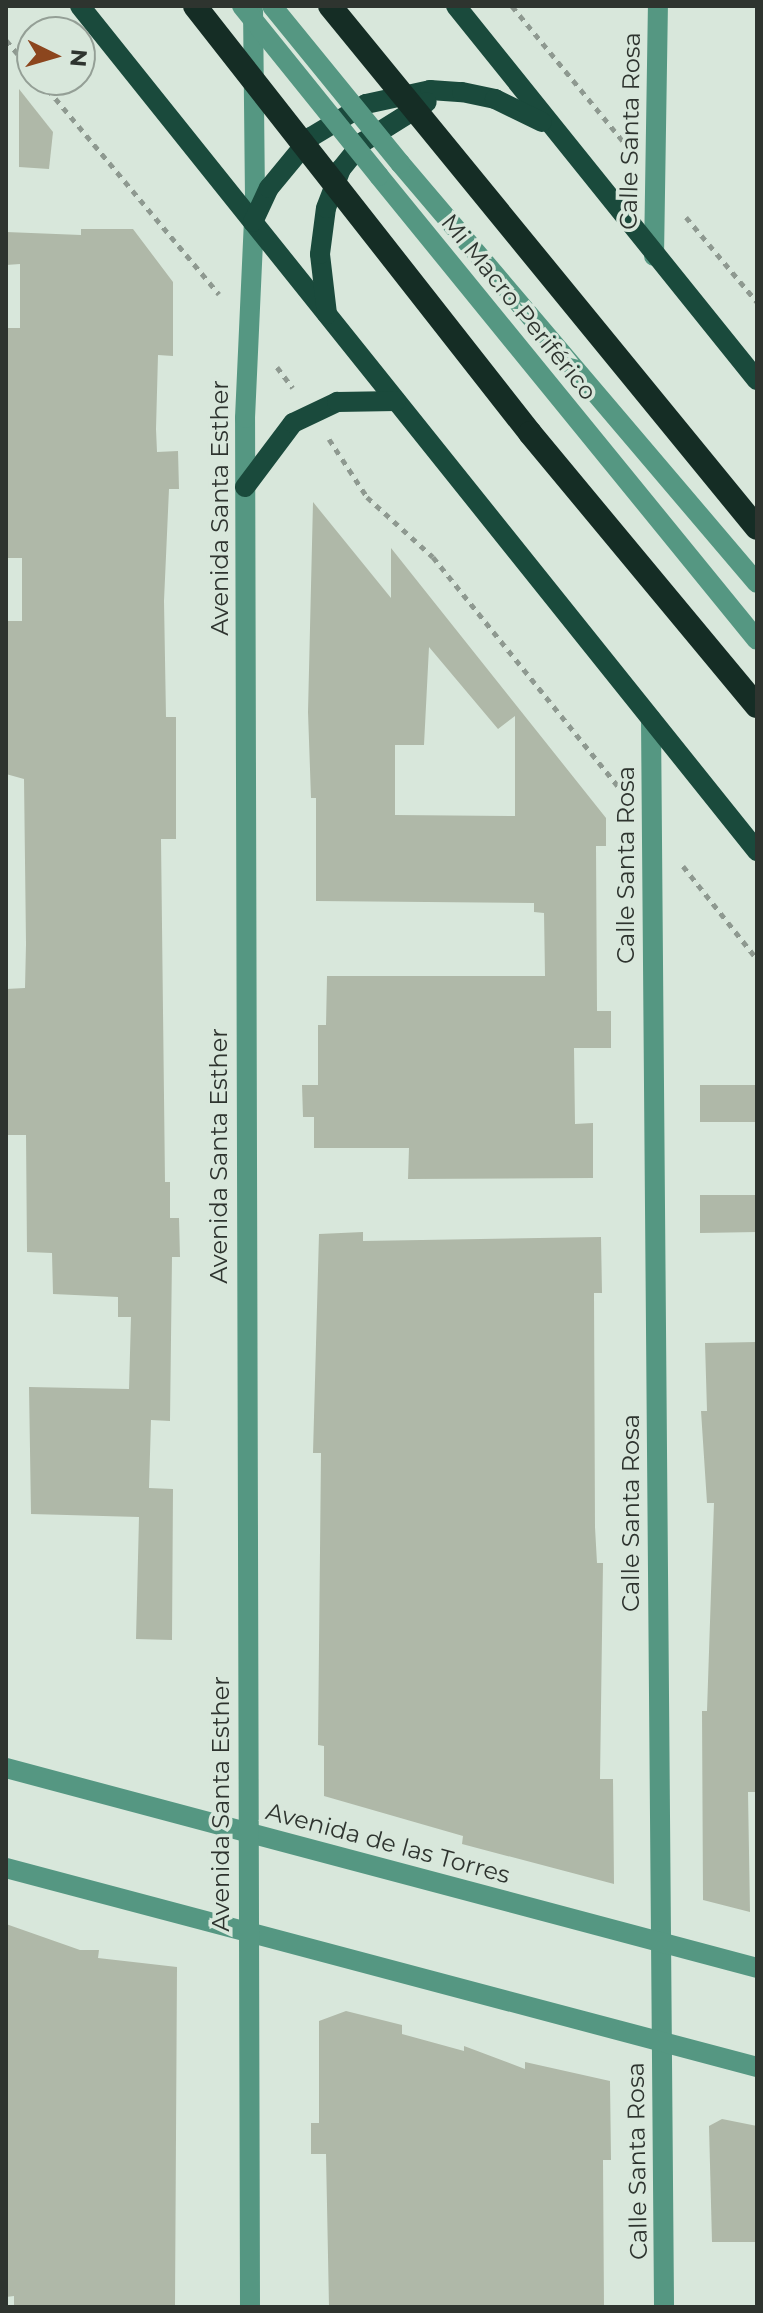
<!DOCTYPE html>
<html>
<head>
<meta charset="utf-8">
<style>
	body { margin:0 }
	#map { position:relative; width:763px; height:2313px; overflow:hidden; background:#d8e7db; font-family:Montserrat,sans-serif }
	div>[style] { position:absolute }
	.building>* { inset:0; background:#afb8a8 }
	.path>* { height:5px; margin-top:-2.5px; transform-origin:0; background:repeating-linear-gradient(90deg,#8e9990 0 6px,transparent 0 12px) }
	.minor>* { height:20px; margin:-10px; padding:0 10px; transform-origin:10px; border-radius:10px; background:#559782 }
	.major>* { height:20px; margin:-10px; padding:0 10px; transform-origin:10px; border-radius:10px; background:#1a4a3c }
	.minor-bridge>* { height:20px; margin:-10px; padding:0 10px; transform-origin:10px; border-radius:10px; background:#559782 }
	.highway-bridge>* { height:24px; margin:-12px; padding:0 12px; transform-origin:12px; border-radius:12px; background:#152d25 }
	span { translate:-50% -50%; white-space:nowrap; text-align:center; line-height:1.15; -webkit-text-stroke:7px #d8e7db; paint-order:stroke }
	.street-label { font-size:24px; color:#2e342f }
	.frame { position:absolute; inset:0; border:8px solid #2e342f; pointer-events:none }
	.north { position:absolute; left:16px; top:16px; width:80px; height:80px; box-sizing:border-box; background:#d8e7db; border:2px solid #949f96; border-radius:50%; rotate:95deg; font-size:22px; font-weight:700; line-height:32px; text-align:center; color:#2e342f }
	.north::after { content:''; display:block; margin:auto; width:28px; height:36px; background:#8c461e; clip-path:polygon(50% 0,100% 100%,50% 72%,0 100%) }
</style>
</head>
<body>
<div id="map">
	<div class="building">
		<div style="clip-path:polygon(19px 89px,53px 132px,49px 169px,19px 167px)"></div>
		<div style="clip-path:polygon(81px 229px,133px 229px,173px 282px,173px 356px,158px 355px,156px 429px,157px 452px,178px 451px,179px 489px,169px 489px,164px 601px,166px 717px,176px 717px,176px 839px,161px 839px,165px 1182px,170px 1182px,170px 1218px,179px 1218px,180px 1257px,172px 1257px,170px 1421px,151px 1420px,149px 1488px,173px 1489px,172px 1640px,136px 1639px,139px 1517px,31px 1514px,29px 1387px,129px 1389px,131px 1317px,118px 1317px,118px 1297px,53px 1294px,52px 1253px,27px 1252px,26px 1135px,6px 1135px,6px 989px,25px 988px,26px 944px,24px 779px,6px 774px,6px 621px,22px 621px,22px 558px,6px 558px,6px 328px,20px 328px,20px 264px,6px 265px,6px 232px,81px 235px)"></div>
		<div style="clip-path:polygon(evenodd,313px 502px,391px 598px,391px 548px,606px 818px,606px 846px,596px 846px,597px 1011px,611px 1011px,611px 1048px,574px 1048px,575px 1124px,593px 1123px,593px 1178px,408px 1179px,409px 1148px,314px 1148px,314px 1117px,303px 1117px,302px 1085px,318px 1085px,318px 1025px,326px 1025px,327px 976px,545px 976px,544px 913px,534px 912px,534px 903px,316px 901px,316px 798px,311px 798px,308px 712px,313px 502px,429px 647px,498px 729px,515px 716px,515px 816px,395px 815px,395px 745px,424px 745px,429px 647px)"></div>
		<div style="clip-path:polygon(700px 1085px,757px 1085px,757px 1122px,700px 1122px)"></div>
		<div style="clip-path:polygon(700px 1195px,757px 1195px,757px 1232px,700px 1233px)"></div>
		<div style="clip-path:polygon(363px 1232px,363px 1241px,601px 1237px,602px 1293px,594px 1293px,595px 1527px,597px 1563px,603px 1563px,600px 1779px,613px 1779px,614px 1884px,462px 1844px,463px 1836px,324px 1796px,324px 1746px,318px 1745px,321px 1453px,313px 1453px,319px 1234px)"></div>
		<div style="clip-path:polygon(757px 1342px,757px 1792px,748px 1792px,750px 1912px,703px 1900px,702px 1711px,707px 1711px,714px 1503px,707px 1503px,701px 1411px,707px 1411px,705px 1343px)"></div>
		<div style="clip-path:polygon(6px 1924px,80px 1950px,99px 1950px,98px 1958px,177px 1967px,175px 2307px,14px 2307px,14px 2296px,6px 2297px)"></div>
		<div style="clip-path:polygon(346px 2011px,402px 2025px,402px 2034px,464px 2051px,464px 2046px,525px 2069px,525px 2062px,610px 2081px,611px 2160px,603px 2160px,604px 2307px,329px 2307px,326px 2154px,311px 2154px,311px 2123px,319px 2123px,319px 2021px)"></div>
		<div style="clip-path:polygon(722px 2119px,757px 2126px,757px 2242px,712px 2242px,709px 2126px)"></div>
	</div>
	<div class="path">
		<div style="left:512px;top:6px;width:175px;rotate:50.6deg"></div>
		<div style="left:6px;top:40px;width:40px;rotate:50deg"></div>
		<div style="left:40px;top:80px;width:279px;rotate:50.1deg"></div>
		<div style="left:686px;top:217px;width:111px;rotate:50.1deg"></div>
		<div style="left:277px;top:367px;width:26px;rotate:53deg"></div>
		<div style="left:329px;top:439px;width:69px;rotate:56.8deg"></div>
		<div style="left:367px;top:497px;width:89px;rotate:42.3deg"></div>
		<div style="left:433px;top:557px;width:299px;rotate:51.1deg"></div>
		<div style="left:683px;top:866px;width:119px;rotate:51.5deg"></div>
	</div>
	<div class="minor">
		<div style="left:400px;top:163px;width:551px;rotate:49.64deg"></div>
		<div style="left:379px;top:176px;width:598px;rotate:50.83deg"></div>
		<div style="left:654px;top:256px;width:250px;rotate:-89.1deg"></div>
		<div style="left:651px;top:719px;width:1588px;rotate:89.53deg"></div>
		<div style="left:6px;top:1768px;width:777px;rotate:14.91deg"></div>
		<div style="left:6px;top:1868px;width:777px;rotate:14.84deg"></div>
		<div style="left:250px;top:2307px;width:1889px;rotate:-90.15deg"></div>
		<div style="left:245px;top:418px;width:220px;rotate:-87.4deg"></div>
		<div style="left:255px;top:198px;width:187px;rotate:-90.6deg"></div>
	</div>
	<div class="major">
		<div style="left:80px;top:6px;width:1083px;rotate:51.3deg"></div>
		<div style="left:456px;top:6px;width:480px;rotate:51.2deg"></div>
		<div style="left:253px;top:222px;width:38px;rotate:-65deg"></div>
		<div style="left:269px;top:188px;width:66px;rotate:-50.5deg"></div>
		<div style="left:311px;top:137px;width:64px;rotate:-31deg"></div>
		<div style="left:366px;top:104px;width:66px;rotate:-12.3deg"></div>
		<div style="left:430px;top:90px;width:32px;rotate:4deg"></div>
		<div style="left:462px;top:92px;width:34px;rotate:12deg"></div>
		<div style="left:495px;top:99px;width:52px;rotate:26.1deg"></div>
		<div style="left:327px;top:314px;width:60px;rotate:-96.7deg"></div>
		<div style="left:320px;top:254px;width:46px;rotate:-82.6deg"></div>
		<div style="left:326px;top:208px;width:42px;rotate:-69deg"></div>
		<div style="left:341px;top:169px;width:35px;rotate:-51deg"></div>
		<div style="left:363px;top:142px;width:75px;rotate:-32deg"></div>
		<div style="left:245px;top:487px;width:80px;rotate:-53.1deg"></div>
		<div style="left:293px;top:423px;width:49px;rotate:-25.5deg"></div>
		<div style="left:337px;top:402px;width:59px;rotate:-1deg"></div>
	</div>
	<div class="minor-bridge">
		<div style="left:242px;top:6px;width:218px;rotate:51.1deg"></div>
		<div style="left:272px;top:6px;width:203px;rotate:50.8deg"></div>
	</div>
	<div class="highway-bridge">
		<div style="left:195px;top:6px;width:543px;rotate:51.88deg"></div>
		<div style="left:530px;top:433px;width:355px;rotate:50.3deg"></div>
		<div style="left:330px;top:6px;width:674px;rotate:50.72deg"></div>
	</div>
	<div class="street-label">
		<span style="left:630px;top:131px;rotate:-89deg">Calle Santa Rosa</span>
		<span style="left:519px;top:307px;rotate:51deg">Mi Macro Periférico</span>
		<span style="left:220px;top:508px;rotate:-90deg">Avenida Santa Esther</span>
		<span style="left:626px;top:865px;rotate:-90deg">Calle Santa Rosa</span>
		<span style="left:219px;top:1156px;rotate:-90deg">Avenida Santa Esther</span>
		<span style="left:631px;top:1513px;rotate:-90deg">Calle Santa Rosa</span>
		<span style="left:221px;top:1804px;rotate:-90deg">Avenida Santa Esther</span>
		<span style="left:388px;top:1843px;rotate:15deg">Avenida de las Torres</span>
		<span style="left:637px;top:2161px;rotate:-91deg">Calle Santa Rosa</span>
	</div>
	<div class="frame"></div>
	<div class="north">N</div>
</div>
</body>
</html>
